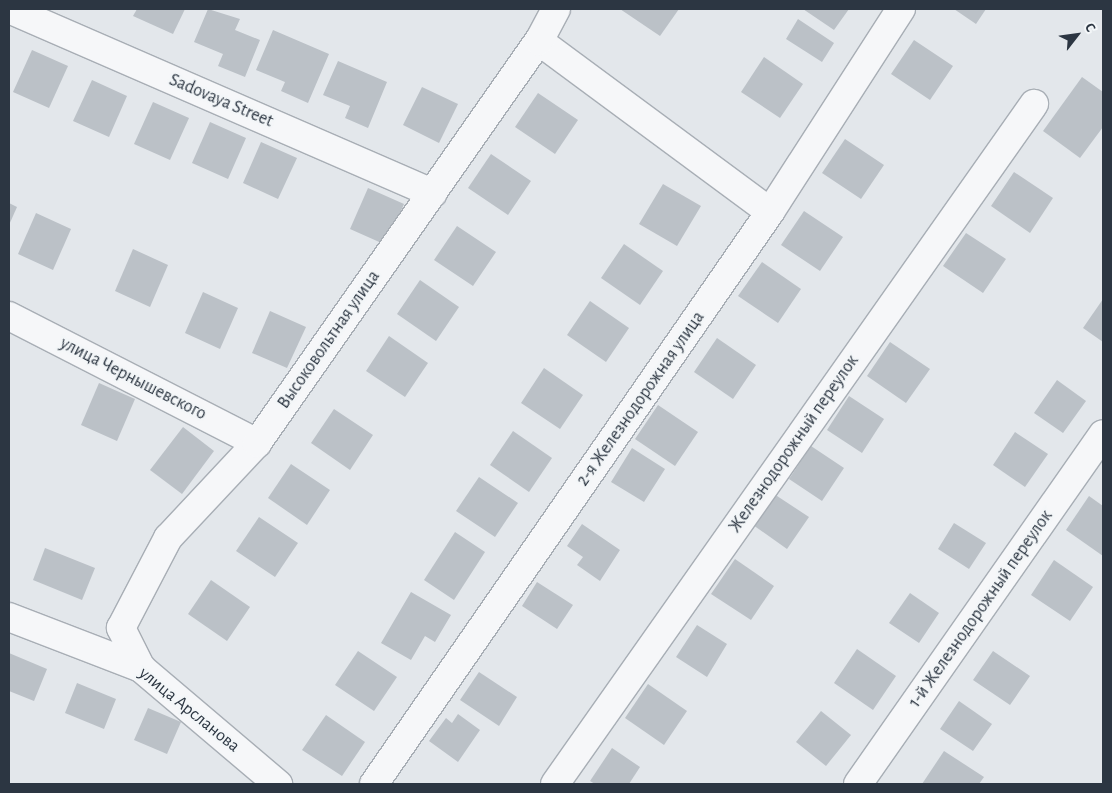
<!DOCTYPE html>
<html>
<head>
<meta charset="utf-8">
<style>
	body { margin:0 }
	#map { position:relative; width:1112px; height:793px; overflow:hidden; background:#e3e7eb; font-family:"Alegreya Sans",sans-serif }
	div>[style] { position:absolute }
	.building>* { inset:0; background:#bbc1c7 }
	.roads { filter:drop-shadow(1px 0 #a8aeb5) drop-shadow(-1px 0 #a8aeb5) drop-shadow(0 1px #a8aeb5) drop-shadow(0 -1px #a8aeb5) }
	.minor>* { height:28px; margin:-14px; padding:0 14px; transform-origin:14px; border-radius:14px; background:#f6f7f9 }
	span { translate:-50% -50%; white-space:nowrap; text-align:center; line-height:1.15; -webkit-text-stroke:4.5px #f3f6f8; paint-order:stroke }
	.street-label { font-size:18px; color:#2c3642 }
	.frame { position:absolute; inset:0; border:10px solid #2c3642; pointer-events:none }
	.north { position:absolute; left:1052px; top:10px; width:50px; height:50px; -webkit-text-stroke:4px #f3f6f8; paint-order:stroke; rotate:60deg; font-size:14px; font-weight:700; line-height:20px; text-align:center; color:#2c3642 }
	.north::after { content:''; display:block; margin:auto; width:18px; height:22px; background:#2c3642; clip-path:polygon(50% 0,100% 100%,50% 72%,0 100%) }
</style>
</head>
<body>
<div id="map">
	<div class="building">
		<div style="clip-path:polygon(137px 9px,185px 9px,173px 34px,133px 16px)"></div>
		<div style="clip-path:polygon(208px 9px,240px 19px,235px 30px,260px 40px,245px 77px,218px 66px,223px 54px,194px 42px)"></div>
		<div style="clip-path:polygon(620px 9px,679px 9px,660px 36px)"></div>
		<div style="clip-path:polygon(803px 9px,849px 9px,834px 30px)"></div>
		<div style="clip-path:polygon(954px 9px,986px 9px,976px 24px)"></div>
		<div style="clip-path:polygon(798px 19px,834px 43px,822px 62px,786px 39px)"></div>
		<div style="clip-path:polygon(273px 30px,329px 54px,308px 103px,281px 91px,285px 82px,256px 70px)"></div>
		<div style="clip-path:polygon(914px 40px,953px 66px,930px 100px,891px 74px)"></div>
		<div style="clip-path:polygon(32px 50px,68px 66px,49px 108px,13px 92px)"></div>
		<div style="clip-path:polygon(764px 57px,803px 84px,780px 118px,741px 92px)"></div>
		<div style="clip-path:polygon(338px 61px,387px 82px,368px 128px,345px 118px,350px 106px,323px 95px)"></div>
		<div style="clip-path:polygon(1082px 77px,1103px 92px,1103px 127px,1080px 158px,1043px 131px)"></div>
		<div style="clip-path:polygon(92px 80px,127px 96px,109px 137px,73px 121px)"></div>
		<div style="clip-path:polygon(422px 87px,458px 104px,439px 143px,403px 125px)"></div>
		<div style="clip-path:polygon(538px 93px,578px 120px,555px 154px,515px 127px)"></div>
		<div style="clip-path:polygon(153px 102px,189px 118px,170px 160px,134px 144px)"></div>
		<div style="clip-path:polygon(210px 122px,246px 138px,228px 179px,192px 163px)"></div>
		<div style="clip-path:polygon(845px 139px,884px 165px,861px 199px,822px 173px)"></div>
		<div style="clip-path:polygon(261px 142px,297px 158px,278px 199px,243px 183px)"></div>
		<div style="clip-path:polygon(491px 154px,531px 181px,508px 215px,468px 188px)"></div>
		<div style="clip-path:polygon(1014px 172px,1053px 198px,1030px 233px,991px 206px)"></div>
		<div style="clip-path:polygon(663px 184px,701px 206px,677px 246px,639px 224px)"></div>
		<div style="clip-path:polygon(368px 188px,404px 204px,386px 245px,350px 229px)"></div>
		<div style="clip-path:polygon(9px 203px,17px 207px,9px 225px)"></div>
		<div style="clip-path:polygon(804px 211px,843px 237px,820px 271px,781px 245px)"></div>
		<div style="clip-path:polygon(36px 213px,71px 229px,53px 270px,18px 254px)"></div>
		<div style="clip-path:polygon(457px 226px,496px 252px,473px 286px,434px 260px)"></div>
		<div style="clip-path:polygon(966px 233px,1006px 259px,983px 293px,943px 266px)"></div>
		<div style="clip-path:polygon(624px 244px,663px 271px,640px 305px,601px 278px)"></div>
		<div style="clip-path:polygon(133px 249px,168px 265px,150px 307px,115px 291px)"></div>
		<div style="clip-path:polygon(762px 262px,801px 289px,778px 323px,738px 296px)"></div>
		<div style="clip-path:polygon(420px 280px,459px 307px,436px 341px,397px 314px)"></div>
		<div style="clip-path:polygon(203px 292px,238px 308px,220px 349px,185px 333px)"></div>
		<div style="clip-path:polygon(1103px 299px,1103px 342px,1083px 328px)"></div>
		<div style="clip-path:polygon(590px 301px,629px 328px,606px 362px,567px 335px)"></div>
		<div style="clip-path:polygon(270px 311px,306px 327px,287px 368px,252px 353px)"></div>
		<div style="clip-path:polygon(389px 336px,428px 363px,405px 397px,366px 371px)"></div>
		<div style="clip-path:polygon(717px 338px,756px 365px,733px 399px,694px 372px)"></div>
		<div style="clip-path:polygon(890px 342px,930px 369px,906px 403px,867px 376px)"></div>
		<div style="clip-path:polygon(544px 368px,583px 395px,560px 429px,521px 403px)"></div>
		<div style="clip-path:polygon(1057px 380px,1086px 401px,1063px 433px,1034px 413px)"></div>
		<div style="clip-path:polygon(99px 383px,135px 399px,117px 441px,81px 425px)"></div>
		<div style="clip-path:polygon(849px 396px,884px 419px,862px 453px,827px 430px)"></div>
		<div style="clip-path:polygon(658px 405px,698px 432px,675px 466px,635px 439px)"></div>
		<div style="clip-path:polygon(334px 409px,373px 435px,350px 470px,311px 443px)"></div>
		<div style="clip-path:polygon(183px 427px,214px 451px,182px 494px,150px 470px)"></div>
		<div style="clip-path:polygon(513px 431px,552px 458px,529px 492px,490px 465px)"></div>
		<div style="clip-path:polygon(1015px 432px,1048px 454px,1025px 487px,993px 465px)"></div>
		<div style="clip-path:polygon(811px 446px,844px 468px,822px 501px,789px 479px)"></div>
		<div style="clip-path:polygon(632px 448px,665px 469px,644px 502px,611px 482px)"></div>
		<div style="clip-path:polygon(291px 464px,330px 490px,307px 525px,268px 498px)"></div>
		<div style="clip-path:polygon(479px 477px,518px 503px,495px 537px,456px 511px)"></div>
		<div style="clip-path:polygon(774px 494px,809px 517px,787px 549px,753px 525px)"></div>
		<div style="clip-path:polygon(1089px 496px,1103px 506px,1103px 556px,1066px 530px)"></div>
		<div style="clip-path:polygon(259px 517px,298px 543px,275px 577px,236px 551px)"></div>
		<div style="clip-path:polygon(954px 523px,986px 543px,969px 569px,938px 549px)"></div>
		<div style="clip-path:polygon(582px 524px,620px 550px,600px 581px,577px 565px,583px 557px,567px 546px)"></div>
		<div style="clip-path:polygon(455px 532px,485px 552px,454px 600px,424px 580px)"></div>
		<div style="clip-path:polygon(45px 548px,95px 568px,82px 600px,33px 580px)"></div>
		<div style="clip-path:polygon(735px 559px,774px 586px,751px 620px,711px 594px)"></div>
		<div style="clip-path:polygon(1054px 560px,1093px 587px,1070px 621px,1031px 595px)"></div>
		<div style="clip-path:polygon(211px 580px,250px 607px,227px 641px,188px 614px)"></div>
		<div style="clip-path:polygon(537px 582px,573px 605px,557px 629px,522px 606px)"></div>
		<div style="clip-path:polygon(411px 592px,451px 615px,435px 642px,425px 636px,411px 660px,381px 643px)"></div>
		<div style="clip-path:polygon(910px 593px,939px 613px,919px 643px,889px 623px)"></div>
		<div style="clip-path:polygon(697px 625px,727px 644px,707px 677px,676px 657px)"></div>
		<div style="clip-path:polygon(857px 649px,896px 676px,873px 710px,834px 683px)"></div>
		<div style="clip-path:polygon(358px 651px,397px 677px,374px 711px,335px 685px)"></div>
		<div style="clip-path:polygon(993px 651px,1030px 676px,1010px 705px,973px 680px)"></div>
		<div style="clip-path:polygon(9px 653px,47px 669px,34px 701px,9px 691px)"></div>
		<div style="clip-path:polygon(479px 672px,517px 697px,499px 726px,460px 700px)"></div>
		<div style="clip-path:polygon(77px 683px,116px 699px,104px 729px,65px 713px)"></div>
		<div style="clip-path:polygon(648px 684px,687px 711px,664px 745px,625px 718px)"></div>
		<div style="clip-path:polygon(959px 701px,992px 724px,973px 751px,940px 729px)"></div>
		<div style="clip-path:polygon(148px 708px,181px 722px,167px 754px,134px 740px)"></div>
		<div style="clip-path:polygon(821px 711px,851px 735px,826px 766px,796px 742px)"></div>
		<div style="clip-path:polygon(458px 714px,480px 730px,458px 762px,429px 741px,446px 718px,452px 723px)"></div>
		<div style="clip-path:polygon(326px 715px,365px 742px,342px 776px,302px 750px)"></div>
		<div style="clip-path:polygon(612px 748px,640px 767px,629px 784px,595px 784px,590px 781px)"></div>
		<div style="clip-path:polygon(944px 751px,984px 777px,979px 784px,922px 784px)"></div>
	</div>
	<div class="roads">
		<div class="minor">
			<div style="left:9px;top:9px;width:462px;rotate:23.5deg"></div>
			<div style="left:539px;top:41px;width:287px;rotate:36.5deg"></div>
			<div style="left:9px;top:316px;width:279px;rotate:27.1deg"></div>
			<div style="left:9px;top:617px;width:142px;rotate:21.1deg"></div>
			<div style="left:141px;top:668px;width:180px;rotate:40.3deg"></div>
			<div style="left:141px;top:668px;width:45px;rotate:-116.6deg"></div>
			<div style="left:121px;top:628px;width:102px;rotate:-62.4deg"></div>
			<div style="left:168px;top:538px;width:130px;rotate:-46.9deg"></div>
			<div style="left:257px;top:443px;width:491px;rotate:-55deg"></div>
			<div style="left:539px;top:41px;width:36px;rotate:-62deg"></div>
			<div style="left:374px;top:784px;width:696px;rotate:-55.3deg"></div>
			<div style="left:770px;top:212px;width:242px;rotate:-57.2deg"></div>
			<div style="left:555px;top:784px;width:832px;rotate:-54.84deg"></div>
			<div style="left:858px;top:784px;width:427px;rotate:-55deg"></div>
		</div>
	</div>
	<div class="street-label">
		<span style="left:221px;top:101px;rotate:23deg">Sadovaya Street</span>
		<span style="left:329px;top:340px;rotate:-55deg">Высоковольтная улица</span>
		<span style="left:133px;top:379px;rotate:27deg">улица Чернышевского</span>
		<span style="left:641px;top:399px;rotate:-55deg">2-я Железнодорожная улица</span>
		<span style="left:794px;top:444px;rotate:-55deg">Железнодорожный переулок</span>
		<span style="left:981px;top:609px;rotate:-55deg">1-й Железнодорожный переулок</span>
		<span style="left:189px;top:710px;rotate:39deg">улица Арсланова</span>
	</div>
	<div class="frame"></div>
	<div class="north">С</div>
</div>
</body>
</html>
